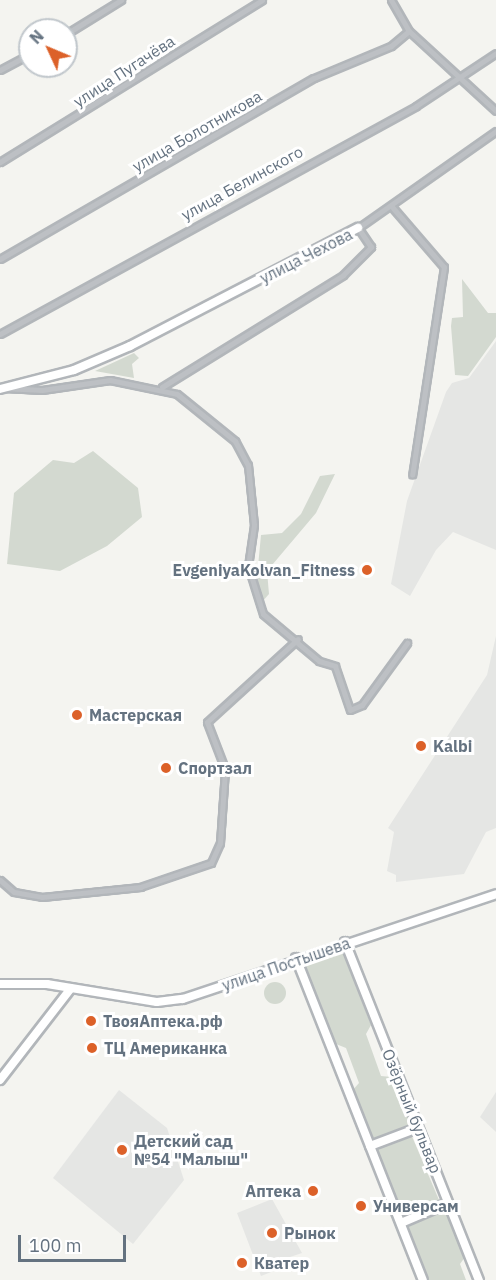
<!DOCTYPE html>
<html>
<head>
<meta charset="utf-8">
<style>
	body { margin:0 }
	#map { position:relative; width:496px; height:1280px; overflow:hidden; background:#f4f4f0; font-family:"IBM Plex Sans",sans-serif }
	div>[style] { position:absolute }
	.built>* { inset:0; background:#e5e6e4 }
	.green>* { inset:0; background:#d3d9d0 }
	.round { border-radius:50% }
	.roads { filter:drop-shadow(2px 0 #b2b6ba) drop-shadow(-2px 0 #b2b6ba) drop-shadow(0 2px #b2b6ba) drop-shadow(0 -2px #b2b6ba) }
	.street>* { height:5px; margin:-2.5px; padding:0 2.5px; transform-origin:2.5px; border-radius:2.5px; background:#bdc0c4 }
	.secondary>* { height:8px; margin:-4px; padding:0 4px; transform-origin:4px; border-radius:4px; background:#fff }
	.dots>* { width:16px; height:16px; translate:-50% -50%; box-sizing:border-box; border:3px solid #fff; border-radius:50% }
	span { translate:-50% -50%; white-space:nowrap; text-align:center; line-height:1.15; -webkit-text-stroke:6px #fff; paint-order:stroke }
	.street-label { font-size:16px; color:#647280 }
	.poi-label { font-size:16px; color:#647280; font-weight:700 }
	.right { translate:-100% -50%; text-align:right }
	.left { translate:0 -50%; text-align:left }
	.north { position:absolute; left:18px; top:18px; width:60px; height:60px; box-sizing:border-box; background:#fff; border:2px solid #c1c7cc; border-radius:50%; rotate:314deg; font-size:16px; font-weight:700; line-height:24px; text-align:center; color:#647280 }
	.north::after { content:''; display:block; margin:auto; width:21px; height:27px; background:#dc6129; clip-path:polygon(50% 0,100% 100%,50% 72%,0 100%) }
	.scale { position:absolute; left:18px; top:1235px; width:108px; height:27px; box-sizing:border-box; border:3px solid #647280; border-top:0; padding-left:8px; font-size:18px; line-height:21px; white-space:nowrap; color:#647280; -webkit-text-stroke:4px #fff; paint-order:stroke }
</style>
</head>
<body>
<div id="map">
	<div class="built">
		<div style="clip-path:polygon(496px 341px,496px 550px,453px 532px,436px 550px,410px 596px,391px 584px,407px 501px,446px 392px,452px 383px,469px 378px)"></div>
		<div style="clip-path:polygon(496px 636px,496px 828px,486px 832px,464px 874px,396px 882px,396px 875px,387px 871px,394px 832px,388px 828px,487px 675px)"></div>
		<div style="clip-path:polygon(119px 1090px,167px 1128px,184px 1180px,133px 1244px,53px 1178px)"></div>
		<div style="clip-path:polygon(496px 1092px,496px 1132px,480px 1117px)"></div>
		<div style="clip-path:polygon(272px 1199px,302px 1253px,287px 1258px,289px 1265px,261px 1276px,237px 1213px)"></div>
	</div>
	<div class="green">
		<div style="clip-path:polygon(462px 279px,488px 313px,496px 313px,496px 337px,468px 376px,455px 375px,451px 326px,452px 318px,463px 317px)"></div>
		<div style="clip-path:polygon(134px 353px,139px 358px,132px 364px,134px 378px,95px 371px)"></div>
		<div style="clip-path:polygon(93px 451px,138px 488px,142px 517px,107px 546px,60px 571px,7px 564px,14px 493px,53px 460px,74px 463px)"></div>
		<div style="clip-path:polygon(335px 474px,316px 513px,267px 571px,269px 594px,262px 602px,257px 577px,261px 535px,282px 533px,301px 514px,320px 476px)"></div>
		<div style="clip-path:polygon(343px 952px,371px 1025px,366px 1034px,381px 1076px,392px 1077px,412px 1127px,374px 1139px,352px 1091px,359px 1083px,346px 1048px,331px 1042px,304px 967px)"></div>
		<div class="round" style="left:264px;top:982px;width:22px;height:22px"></div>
		<div style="clip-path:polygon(411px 1134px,439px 1200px,404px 1214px,377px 1153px,382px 1145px)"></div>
		<div style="clip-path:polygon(444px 1208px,465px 1257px,460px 1264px,466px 1280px,427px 1280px,405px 1225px)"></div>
	</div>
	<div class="roads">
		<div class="street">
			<div style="left:391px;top:0;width:36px;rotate:60deg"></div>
			<div style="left:409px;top:31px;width:118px;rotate:42.6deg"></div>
			<div style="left:66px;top:34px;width:65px;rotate:-31.7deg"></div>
			<div style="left:0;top:70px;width:34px;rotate:-28deg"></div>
			<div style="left:0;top:162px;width:308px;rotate:-31.7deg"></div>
			<div style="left:393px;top:208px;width:78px;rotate:49.2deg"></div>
			<div style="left:444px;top:267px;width:210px;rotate:98.7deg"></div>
			<div style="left:0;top:259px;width:362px;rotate:-30deg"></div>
			<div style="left:314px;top:78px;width:83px;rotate:-22.6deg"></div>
			<div style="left:391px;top:46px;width:23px;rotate:-40deg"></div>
			<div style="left:0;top:334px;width:474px;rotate:-28.7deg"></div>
			<div style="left:416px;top:106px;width:96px;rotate:-33.5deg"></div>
			<div style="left:162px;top:387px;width:213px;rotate:-31.7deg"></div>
			<div style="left:343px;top:275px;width:40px;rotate:-45deg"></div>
			<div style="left:371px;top:247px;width:23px;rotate:-124deg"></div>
			<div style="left:358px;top:228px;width:169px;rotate:-35.1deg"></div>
			<div style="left:4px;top:388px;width:38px;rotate:3deg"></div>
			<div style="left:42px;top:390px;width:69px;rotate:-8.4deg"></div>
			<div style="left:110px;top:380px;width:68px;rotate:11.8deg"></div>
			<div style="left:177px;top:394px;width:75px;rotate:39deg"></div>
			<div style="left:235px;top:441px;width:27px;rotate:62deg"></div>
			<div style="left:248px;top:465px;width:60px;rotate:84.3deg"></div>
			<div style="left:254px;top:525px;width:41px;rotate:98.3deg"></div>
			<div style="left:248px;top:566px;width:50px;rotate:72.6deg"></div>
			<div style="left:263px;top:614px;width:73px;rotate:40deg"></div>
			<div style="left:319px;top:661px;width:17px;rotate:17deg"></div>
			<div style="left:335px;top:666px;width:46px;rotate:71.2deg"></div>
			<div style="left:350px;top:710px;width:13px;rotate:-23deg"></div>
			<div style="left:362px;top:705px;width:77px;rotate:-54deg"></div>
			<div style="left:0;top:880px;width:18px;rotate:41deg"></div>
			<div style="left:14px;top:892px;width:28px;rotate:10deg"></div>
			<div style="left:42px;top:897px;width:99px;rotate:-5.8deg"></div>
			<div style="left:140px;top:887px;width:75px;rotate:-18.7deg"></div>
			<div style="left:211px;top:863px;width:22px;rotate:-66deg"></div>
			<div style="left:220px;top:843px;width:74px;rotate:-86.1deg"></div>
			<div style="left:225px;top:769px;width:50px;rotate:-111deg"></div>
			<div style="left:207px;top:722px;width:123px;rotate:-42.4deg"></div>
		</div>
		<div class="secondary">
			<div style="left:0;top:389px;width:76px;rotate:-14.4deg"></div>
			<div style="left:74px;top:370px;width:61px;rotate:-23.2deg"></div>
			<div style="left:130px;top:346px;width:257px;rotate:-27.4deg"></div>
			<div style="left:345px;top:942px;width:364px;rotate:68.4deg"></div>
			<div style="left:296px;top:958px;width:346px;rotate:68.5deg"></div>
			<div style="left:0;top:984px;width:47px"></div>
			<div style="left:47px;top:984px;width:111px;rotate:9.3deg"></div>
			<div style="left:157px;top:1002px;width:26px;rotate:-7deg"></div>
			<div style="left:183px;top:999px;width:330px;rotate:-18.5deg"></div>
			<div style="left:0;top:1080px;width:116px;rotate:-52.3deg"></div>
			<div style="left:370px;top:1146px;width:51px;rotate:-20.6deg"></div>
			<div style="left:401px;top:1223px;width:51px;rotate:-23.1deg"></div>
		</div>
	</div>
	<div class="dots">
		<div style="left:367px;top:570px;background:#dc6129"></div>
		<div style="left:77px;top:715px;background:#dc6129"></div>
		<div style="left:421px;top:746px;background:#dc6129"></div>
		<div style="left:166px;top:768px;background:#dc6129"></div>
		<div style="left:91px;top:1021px;background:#dc6129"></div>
		<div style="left:92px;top:1048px;background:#dc6129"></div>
		<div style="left:122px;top:1150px;background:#dc6129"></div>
		<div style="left:313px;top:1191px;background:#dc6129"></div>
		<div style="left:361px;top:1206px;background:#dc6129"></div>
		<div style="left:272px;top:1233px;background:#dc6129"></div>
		<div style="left:242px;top:1263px;background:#dc6129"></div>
	</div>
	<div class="street-label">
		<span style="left:124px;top:71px;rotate:-33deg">улица Пугачёва</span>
		<span style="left:197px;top:131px;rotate:-30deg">улица Болотникова</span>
		<span style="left:242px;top:183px;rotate:-29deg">улица Белинского</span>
		<span style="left:306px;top:256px;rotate:-27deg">улица Чехова</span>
		<span style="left:286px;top:964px;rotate:-19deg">улица Постышева</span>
		<span style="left:412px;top:1111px;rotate:68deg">Озёрный бульвар</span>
	</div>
	<div class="poi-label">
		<span class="right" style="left:355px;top:570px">EvgeniyaKolvan_Fitness</span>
		<span class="left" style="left:89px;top:715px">Мастерская</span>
		<span class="left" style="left:433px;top:746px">Kalbi</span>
		<span class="left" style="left:178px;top:768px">Спортзал</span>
		<span class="left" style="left:103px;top:1021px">ТвояАптека.рф</span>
		<span class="left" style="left:104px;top:1048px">ТЦ Американка</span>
		<span class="left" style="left:134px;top:1150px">Детский сад<br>№54 "Малыш"</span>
		<span class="right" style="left:301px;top:1191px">Аптека</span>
		<span class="left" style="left:373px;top:1206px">Универсам</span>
		<span class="left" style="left:284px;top:1233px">Рынок</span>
		<span class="left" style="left:254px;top:1263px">Кватер</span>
	</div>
	<div class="north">N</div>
	<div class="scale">100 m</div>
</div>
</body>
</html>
